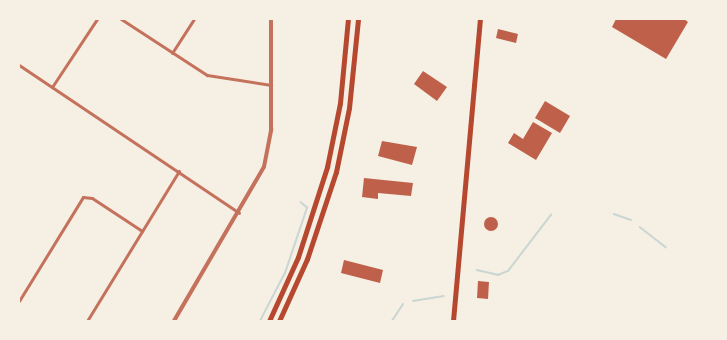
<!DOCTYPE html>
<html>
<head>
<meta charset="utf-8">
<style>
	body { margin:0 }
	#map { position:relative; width:727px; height:340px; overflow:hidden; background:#f6efe4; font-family:"Archivo Narrow",sans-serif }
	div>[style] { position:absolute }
	.stream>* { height:1.5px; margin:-0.75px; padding:0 0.75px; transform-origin:0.75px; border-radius:0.75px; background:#c9d6d2 }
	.building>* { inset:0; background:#bf614a }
	.round { border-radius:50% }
	.minor>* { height:3px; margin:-1.5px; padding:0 1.5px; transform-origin:1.5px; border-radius:1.5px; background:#c5725c }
	.tertiary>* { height:3.5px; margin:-1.75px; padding:0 1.75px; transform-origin:1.75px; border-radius:1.75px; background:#c5725c }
	.primary>* { height:4.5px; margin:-2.25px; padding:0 2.25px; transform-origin:2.25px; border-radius:2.25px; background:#b5482f }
	.trunk>* { height:5px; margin:-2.5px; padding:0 2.5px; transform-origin:2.5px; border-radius:2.5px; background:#b5482f }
	span { translate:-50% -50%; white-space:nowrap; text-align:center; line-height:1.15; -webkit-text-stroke:3px #f6efe4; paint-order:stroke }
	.frame { position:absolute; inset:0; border:20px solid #f6efe4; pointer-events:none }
</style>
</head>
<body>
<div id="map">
	<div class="stream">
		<div style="left:614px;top:214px;width:18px;rotate:19deg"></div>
		<div style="left:640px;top:227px;width:33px;rotate:38deg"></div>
		<div style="left:477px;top:270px;width:22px;rotate:13deg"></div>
		<div style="left:498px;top:275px;width:11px;rotate:-22deg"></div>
		<div style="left:508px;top:271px;width:71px;rotate:-52.5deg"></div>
		<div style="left:413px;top:301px;width:31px;rotate:-9deg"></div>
		<div style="left:260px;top:321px;width:54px;rotate:-62.5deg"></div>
		<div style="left:285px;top:273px;width:69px;rotate:-71.3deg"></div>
		<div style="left:307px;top:208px;width:8px;rotate:-140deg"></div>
		<div style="left:392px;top:321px;width:20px;rotate:-57deg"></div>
	</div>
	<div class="building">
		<div style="clip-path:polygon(616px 19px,684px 19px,688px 22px,666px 59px,612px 27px)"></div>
		<div style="clip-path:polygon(498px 29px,518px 34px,516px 43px,496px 38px)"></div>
		<div style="clip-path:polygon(423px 71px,447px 87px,437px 101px,414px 84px)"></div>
		<div style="clip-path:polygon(545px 101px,570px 116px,560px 133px,535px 118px)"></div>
		<div style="clip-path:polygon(533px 122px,552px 133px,536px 160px,508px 143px,514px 133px,523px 139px)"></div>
		<div style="clip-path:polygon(382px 141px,417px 147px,412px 165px,378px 156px)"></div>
		<div style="clip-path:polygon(364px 178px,413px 183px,411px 196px,378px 193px,378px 199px,362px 197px)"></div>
		<div class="round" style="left:484px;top:217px;width:14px;height:14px"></div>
		<div style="clip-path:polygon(344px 260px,383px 270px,380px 283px,341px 273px)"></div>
		<div style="clip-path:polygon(478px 281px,489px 282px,488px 299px,477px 298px)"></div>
	</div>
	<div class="minor">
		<div style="left:121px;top:19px;width:103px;rotate:33.1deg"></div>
		<div style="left:207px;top:75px;width:65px;rotate:8.9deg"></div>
		<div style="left:172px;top:53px;width:40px;rotate:-57.1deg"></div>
		<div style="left:19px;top:65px;width:265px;rotate:33.9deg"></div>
		<div style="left:52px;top:87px;width:82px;rotate:-56.5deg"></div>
		<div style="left:19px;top:301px;width:122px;rotate:-58.4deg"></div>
		<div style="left:83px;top:197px;width:9px;rotate:6deg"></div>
		<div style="left:92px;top:198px;width:60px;rotate:33.4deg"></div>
		<div style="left:87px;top:321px;width:176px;rotate:-58.5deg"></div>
	</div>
	<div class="tertiary">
		<div style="left:174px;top:321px;width:178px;rotate:-59.7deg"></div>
		<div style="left:264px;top:167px;width:38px;rotate:-79deg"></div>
		<div style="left:271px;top:130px;width:111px;rotate:-90deg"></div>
	</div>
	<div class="primary">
		<div style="left:453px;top:321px;width:303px;rotate:-84.9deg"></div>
	</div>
	<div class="trunk">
		<div style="left:269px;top:321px;width:70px;rotate:-65.6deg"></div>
		<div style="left:298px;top:257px;width:95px;rotate:-72.1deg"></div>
		<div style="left:327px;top:167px;width:65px;rotate:-78.5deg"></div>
		<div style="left:340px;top:103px;width:84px;rotate:-84.6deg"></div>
		<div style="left:279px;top:321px;width:68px;rotate:-65.7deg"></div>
		<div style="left:307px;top:259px;width:92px;rotate:-71.6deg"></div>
		<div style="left:336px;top:172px;width:65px;rotate:-78.5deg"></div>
		<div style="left:349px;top:108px;width:89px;rotate:-84.2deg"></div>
	</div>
	<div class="frame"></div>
</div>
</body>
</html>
